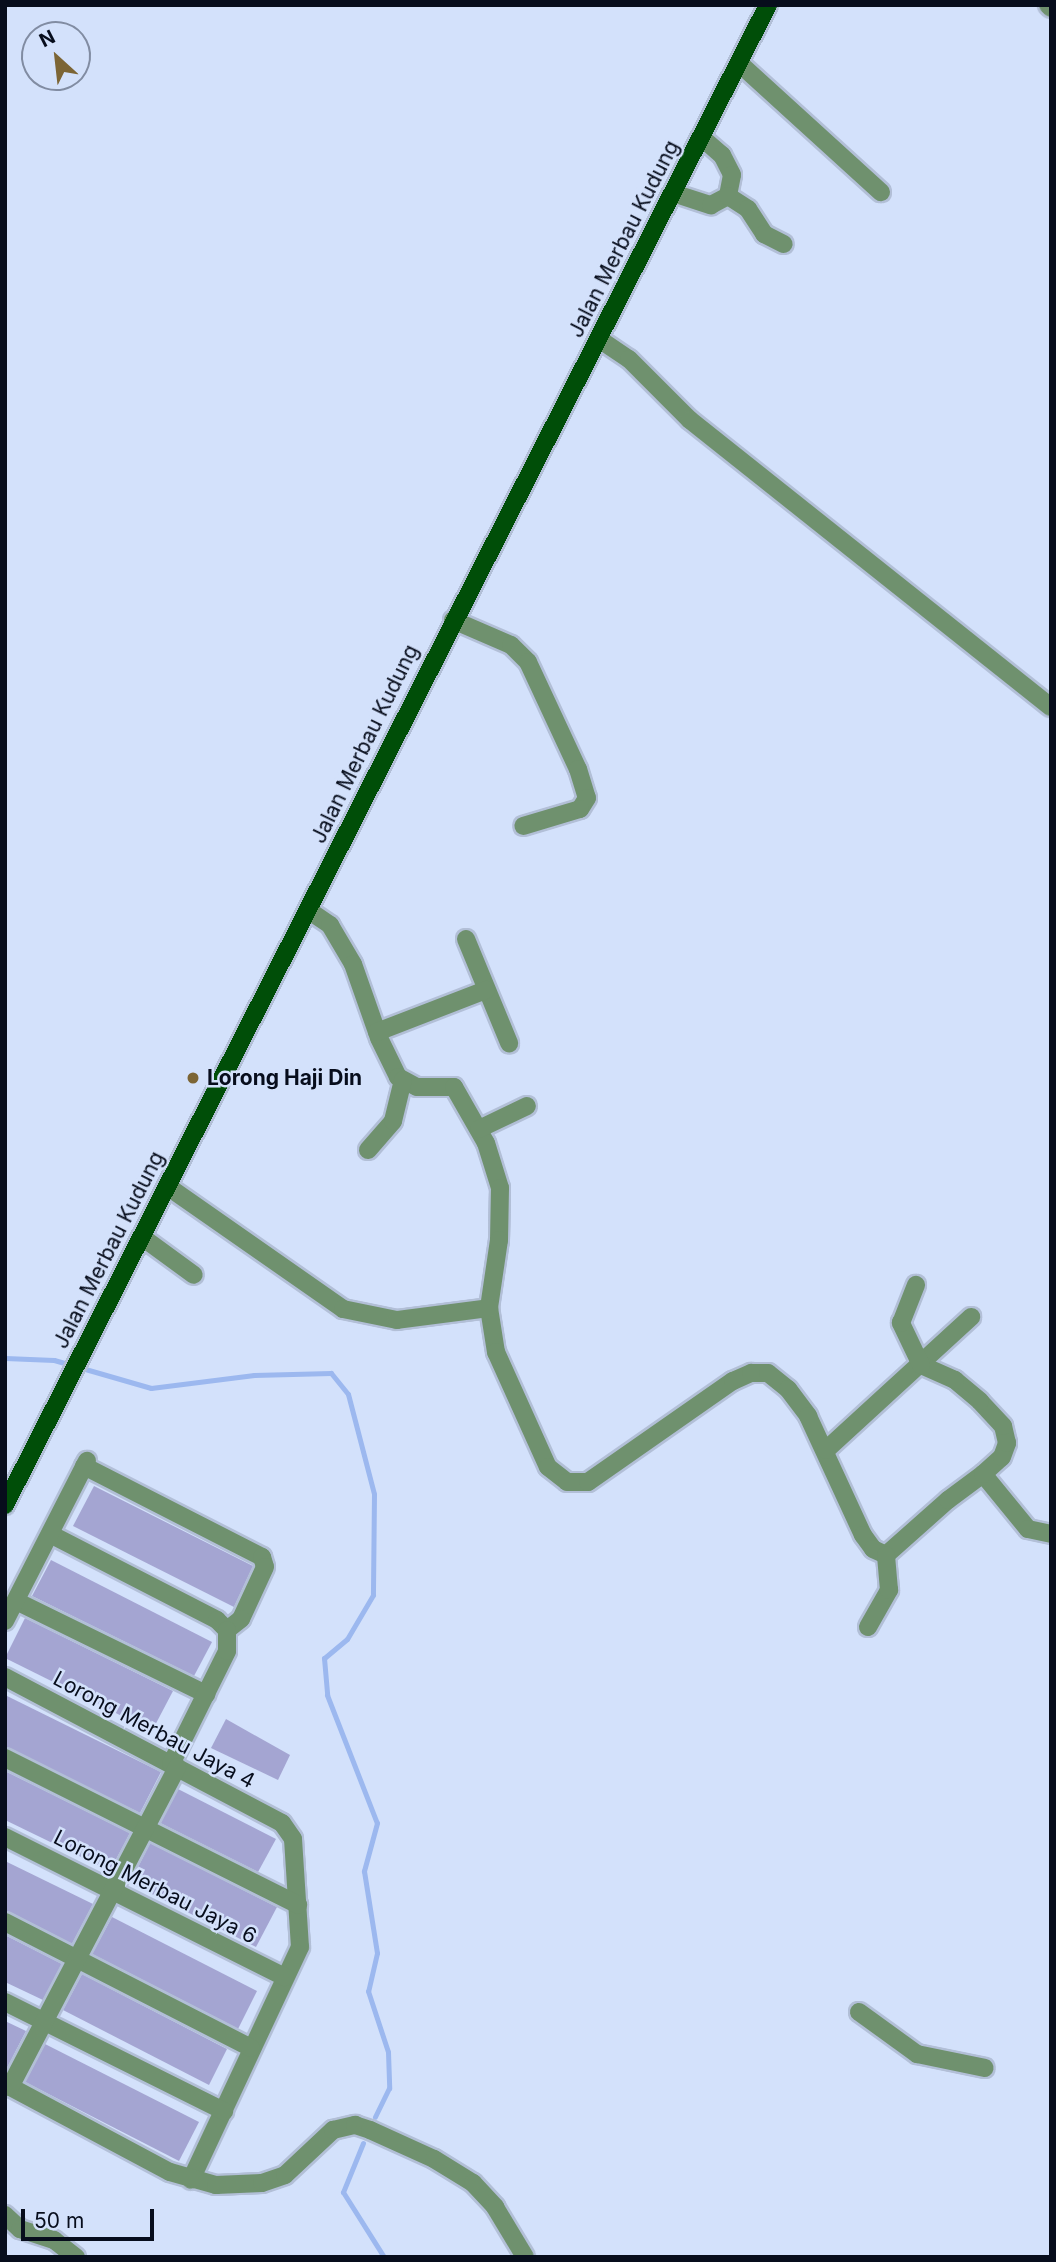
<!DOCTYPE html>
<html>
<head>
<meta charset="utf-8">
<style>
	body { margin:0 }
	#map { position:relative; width:1056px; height:2262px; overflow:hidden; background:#d3e1fb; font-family:Inter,sans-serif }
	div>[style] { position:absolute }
	.stream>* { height:5px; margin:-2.5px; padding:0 2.5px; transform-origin:2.5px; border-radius:2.5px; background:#9cb8ef }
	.building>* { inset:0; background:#a4a5d2 }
	.roads { filter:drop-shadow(2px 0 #b2bfd7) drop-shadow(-2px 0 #b2bfd7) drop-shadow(0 2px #b2bfd7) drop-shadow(0 -2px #b2bfd7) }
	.minor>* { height:18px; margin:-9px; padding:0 9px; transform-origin:9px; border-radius:9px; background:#6f916e }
	.major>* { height:18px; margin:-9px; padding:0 9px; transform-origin:9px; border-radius:9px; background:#004e08 }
	.dots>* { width:19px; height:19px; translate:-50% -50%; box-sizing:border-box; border:4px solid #d3e1fb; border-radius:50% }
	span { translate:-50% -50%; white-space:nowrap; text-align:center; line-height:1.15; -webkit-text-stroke:5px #d3e1fb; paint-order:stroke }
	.street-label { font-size:21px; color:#070d1c }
	.poi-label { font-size:21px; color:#070d1c; font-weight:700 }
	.left { translate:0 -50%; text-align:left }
	.frame { position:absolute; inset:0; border:7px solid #070d1c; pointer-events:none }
	.north { position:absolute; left:21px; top:21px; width:70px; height:70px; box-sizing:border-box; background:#d3e1fb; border:2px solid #818ca2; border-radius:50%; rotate:333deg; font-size:19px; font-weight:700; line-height:28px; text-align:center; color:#070d1c }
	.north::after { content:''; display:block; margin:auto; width:24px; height:32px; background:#7c6535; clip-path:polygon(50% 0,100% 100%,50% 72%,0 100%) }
	.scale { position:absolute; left:21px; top:2209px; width:133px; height:32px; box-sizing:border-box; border:4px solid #070d1c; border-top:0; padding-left:9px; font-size:21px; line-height:24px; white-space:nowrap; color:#070d1c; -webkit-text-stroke:5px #d3e1fb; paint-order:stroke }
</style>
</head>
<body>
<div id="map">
	<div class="stream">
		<div style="left:5px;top:1358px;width:49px;rotate:2.3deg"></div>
		<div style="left:54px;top:1360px;width:101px;rotate:16.1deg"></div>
		<div style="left:151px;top:1388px;width:104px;rotate:-7.2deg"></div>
		<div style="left:254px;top:1375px;width:77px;rotate:-1.5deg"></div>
		<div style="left:331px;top:1373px;width:27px;rotate:51deg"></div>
		<div style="left:348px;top:1394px;width:103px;rotate:75.4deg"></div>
		<div style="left:374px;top:1494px;width:101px;rotate:90.6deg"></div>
		<div style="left:373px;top:1595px;width:51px;rotate:120.6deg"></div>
		<div style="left:347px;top:1639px;width:30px;rotate:140deg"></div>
		<div style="left:324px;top:1658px;width:37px;rotate:85deg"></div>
		<div style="left:327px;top:1695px;width:137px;rotate:68.7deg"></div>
		<div style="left:377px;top:1823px;width:50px;rotate:105.2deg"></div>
		<div style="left:364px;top:1871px;width:83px;rotate:81deg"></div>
		<div style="left:377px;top:1953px;width:39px;rotate:103deg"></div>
		<div style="left:368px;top:1991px;width:64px;rotate:71.8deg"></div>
		<div style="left:388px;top:2052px;width:36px;rotate:88deg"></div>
		<div style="left:389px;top:2088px;width:32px;rotate:116deg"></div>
		<div style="left:363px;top:2143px;width:53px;rotate:112.2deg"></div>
		<div style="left:343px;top:2192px;width:77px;rotate:57.8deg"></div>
	</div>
	<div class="building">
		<div style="clip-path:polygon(94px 1486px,253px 1566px,234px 1607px,73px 1526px)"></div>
		<div style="clip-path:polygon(51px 1560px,212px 1642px,194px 1676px,32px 1596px)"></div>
		<div style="clip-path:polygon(25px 1618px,173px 1691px,152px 1731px,5px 1658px)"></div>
		<div style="clip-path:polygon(5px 1695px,161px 1772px,140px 1813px,5px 1747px)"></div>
		<div style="clip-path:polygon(226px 1719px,290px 1755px,278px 1780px,211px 1748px)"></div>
		<div style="clip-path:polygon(5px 1771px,130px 1833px,110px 1871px,5px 1820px)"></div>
		<div style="clip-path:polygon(178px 1789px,276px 1839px,258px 1872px,160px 1823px)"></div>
		<div style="clip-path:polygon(150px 1843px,277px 1907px,256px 1947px,130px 1883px)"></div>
		<div style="clip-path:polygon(5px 1861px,93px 1904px,72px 1944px,5px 1911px)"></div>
		<div style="clip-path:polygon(112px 1917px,257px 1991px,238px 2029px,92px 1954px)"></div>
		<div style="clip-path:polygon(5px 1935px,62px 1964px,43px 2000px,5px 1982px)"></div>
		<div style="clip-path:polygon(82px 1974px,227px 2049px,209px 2085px,63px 2010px)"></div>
		<div style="clip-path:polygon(5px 2021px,26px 2031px,5px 2072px)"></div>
		<div style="clip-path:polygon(45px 2044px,199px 2122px,179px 2161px,25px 2082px)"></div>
	</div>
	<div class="roads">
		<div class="minor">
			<div style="left:1048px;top:5px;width:4px;rotate:45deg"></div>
			<div style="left:739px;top:63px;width:192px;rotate:42.3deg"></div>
			<div style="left:701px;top:137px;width:28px;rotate:41deg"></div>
			<div style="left:722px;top:155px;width:22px;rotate:63deg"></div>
			<div style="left:732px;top:175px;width:21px;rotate:101deg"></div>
			<div style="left:673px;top:193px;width:40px;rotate:18deg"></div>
			<div style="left:711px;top:205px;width:19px;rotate:-28deg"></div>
			<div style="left:728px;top:196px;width:24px;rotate:33deg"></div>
			<div style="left:748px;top:209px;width:30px;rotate:57deg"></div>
			<div style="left:764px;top:234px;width:22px;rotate:27deg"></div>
			<div style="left:599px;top:339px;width:36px;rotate:34deg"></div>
			<div style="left:629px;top:359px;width:86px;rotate:45deg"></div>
			<div style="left:690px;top:420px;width:461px;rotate:38.5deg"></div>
			<div style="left:453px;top:620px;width:63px;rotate:23.3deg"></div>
			<div style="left:511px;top:645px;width:24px;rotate:45deg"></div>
			<div style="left:528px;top:662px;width:118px;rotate:65deg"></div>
			<div style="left:578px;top:769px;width:30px;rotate:73deg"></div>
			<div style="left:587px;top:798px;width:13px;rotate:122deg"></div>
			<div style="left:580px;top:809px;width:59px;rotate:163.4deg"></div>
			<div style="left:308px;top:910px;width:27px;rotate:34deg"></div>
			<div style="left:330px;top:925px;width:45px;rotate:59.5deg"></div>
			<div style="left:353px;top:964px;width:78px;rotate:70.6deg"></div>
			<div style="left:379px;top:1038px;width:43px;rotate:64deg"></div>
			<div style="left:398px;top:1077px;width:21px;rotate:28deg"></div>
			<div style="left:417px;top:1087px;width:37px"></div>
			<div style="left:454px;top:1087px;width:64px;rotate:60.3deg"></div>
			<div style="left:486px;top:1143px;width:47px;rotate:72.7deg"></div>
			<div style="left:500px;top:1188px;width:52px;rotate:91.1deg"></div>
			<div style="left:499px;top:1240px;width:69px;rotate:98.4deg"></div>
			<div style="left:489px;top:1308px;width:45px;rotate:81deg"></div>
			<div style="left:496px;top:1352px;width:126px;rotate:65.7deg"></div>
			<div style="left:548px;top:1467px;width:24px;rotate:38deg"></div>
			<div style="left:567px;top:1482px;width:21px"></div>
			<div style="left:588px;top:1482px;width:177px;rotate:-34.9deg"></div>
			<div style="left:733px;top:1381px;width:20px;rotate:-24deg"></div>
			<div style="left:751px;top:1373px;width:17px"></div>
			<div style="left:768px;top:1373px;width:26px;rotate:39deg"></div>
			<div style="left:788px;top:1389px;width:34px;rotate:53deg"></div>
			<div style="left:808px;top:1416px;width:131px;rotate:65.2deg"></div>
			<div style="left:863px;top:1535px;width:17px;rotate:54deg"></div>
			<div style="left:873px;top:1549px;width:14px;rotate:25deg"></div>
			<div style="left:466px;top:939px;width:113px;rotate:67.5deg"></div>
			<div style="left:377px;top:1032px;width:117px;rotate:-21.1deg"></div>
			<div style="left:479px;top:1129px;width:53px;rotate:-25.6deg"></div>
			<div style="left:368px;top:1150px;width:38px;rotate:-49deg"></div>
			<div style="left:393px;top:1121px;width:42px;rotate:-76.3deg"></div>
			<div style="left:167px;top:1186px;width:215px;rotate:34.9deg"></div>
			<div style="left:343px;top:1309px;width:55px;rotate:11.5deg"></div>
			<div style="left:397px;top:1320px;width:93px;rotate:-7.4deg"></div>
			<div style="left:142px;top:1237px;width:64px;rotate:36.2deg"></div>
			<div style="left:826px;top:1450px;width:197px;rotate:-42.5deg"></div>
			<div style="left:84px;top:1466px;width:200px;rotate:27.1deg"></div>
			<div style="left:262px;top:1557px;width:10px;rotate:73deg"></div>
			<div style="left:265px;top:1567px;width:57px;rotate:114.8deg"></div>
			<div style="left:241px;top:1619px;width:18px;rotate:142deg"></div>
			<div style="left:983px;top:1474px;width:71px;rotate:50.7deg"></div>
			<div style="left:1028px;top:1529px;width:24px;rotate:12deg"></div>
			<div style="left:50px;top:1534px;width:188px;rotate:27.2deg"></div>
			<div style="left:217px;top:1620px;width:14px;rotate:45deg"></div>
			<div style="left:886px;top:1555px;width:83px;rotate:-41.6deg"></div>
			<div style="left:948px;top:1500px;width:44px;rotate:-36.6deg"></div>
			<div style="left:983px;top:1474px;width:25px;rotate:-42deg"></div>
			<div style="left:1002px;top:1457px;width:15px;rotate:-70deg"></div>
			<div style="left:1007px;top:1443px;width:17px;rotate:-103deg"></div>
			<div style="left:1003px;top:1426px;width:34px;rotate:-133deg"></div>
			<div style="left:980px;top:1401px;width:33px;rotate:-140deg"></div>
			<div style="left:955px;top:1380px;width:37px;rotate:-156deg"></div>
			<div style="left:921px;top:1365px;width:47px;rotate:-115.5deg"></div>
			<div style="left:901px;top:1323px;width:41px;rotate:-68.5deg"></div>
			<div style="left:16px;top:1601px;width:212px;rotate:26.1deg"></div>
			<div style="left:5px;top:1621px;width:180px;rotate:-62.9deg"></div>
			<div style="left:868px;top:1627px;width:43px;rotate:-60.4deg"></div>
			<div style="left:889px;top:1590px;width:35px;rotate:-95deg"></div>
			<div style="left:5px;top:1677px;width:313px;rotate:27.8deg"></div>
			<div style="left:282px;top:1823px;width:19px;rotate:55deg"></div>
			<div style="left:293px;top:1839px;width:108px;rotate:86.3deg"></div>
			<div style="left:300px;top:1947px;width:257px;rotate:115.1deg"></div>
			<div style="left:5px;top:1758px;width:328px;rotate:26.6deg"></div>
			<div style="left:171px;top:1764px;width:126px;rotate:-63.6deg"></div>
			<div style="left:227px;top:1651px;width:21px;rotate:-90deg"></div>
			<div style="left:5px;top:1837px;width:313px;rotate:26.6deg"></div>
			<div style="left:5px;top:1922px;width:276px;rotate:27.1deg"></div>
			<div style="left:5px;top:2002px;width:245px;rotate:26.5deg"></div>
			<div style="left:859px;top:2012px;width:72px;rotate:35.9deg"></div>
			<div style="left:917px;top:2054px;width:69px;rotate:11.6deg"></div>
			<div style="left:5px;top:2084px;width:187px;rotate:28.1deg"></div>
			<div style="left:170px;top:2172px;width:48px;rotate:15.8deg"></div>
			<div style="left:216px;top:2185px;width:46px;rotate:-2.5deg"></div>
			<div style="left:262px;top:2183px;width:24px;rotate:-19deg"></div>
			<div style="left:285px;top:2175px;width:66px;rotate:-43.2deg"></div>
			<div style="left:333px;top:2130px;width:23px;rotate:-13deg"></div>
			<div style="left:355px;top:2125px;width:16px;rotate:18deg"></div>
			<div style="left:370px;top:2130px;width:70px;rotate:24.4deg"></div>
			<div style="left:434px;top:2159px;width:46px;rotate:31.6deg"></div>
			<div style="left:473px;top:2183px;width:33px;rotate:47deg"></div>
			<div style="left:495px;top:2207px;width:58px;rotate:59deg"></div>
			<div style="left:10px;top:2087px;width:361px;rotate:-62.4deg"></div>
			<div style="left:5px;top:2215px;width:21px;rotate:43deg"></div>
			<div style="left:20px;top:2229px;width:36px;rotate:18deg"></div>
			<div style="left:54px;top:2240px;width:28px;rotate:38deg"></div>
		</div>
		<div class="major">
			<div style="left:5px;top:1505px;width:1683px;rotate:-63.04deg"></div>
		</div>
	</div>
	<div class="dots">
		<div style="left:193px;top:1078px;background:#7c6535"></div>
	</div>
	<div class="street-label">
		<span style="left:624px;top:239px;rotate:-63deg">Jalan Merbau Kudung</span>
		<span style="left:365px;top:744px;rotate:-64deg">Jalan Merbau Kudung</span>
		<span style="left:109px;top:1250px;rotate:-63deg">Jalan Merbau Kudung</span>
		<span style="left:154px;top:1730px;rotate:28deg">Lorong Merbau Jaya 4</span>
		<span style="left:155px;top:1887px;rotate:27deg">Lorong Merbau Jaya 6</span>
	</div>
	<div class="poi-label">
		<span class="left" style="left:207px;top:1078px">Lorong Haji Din</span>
	</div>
	<div class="frame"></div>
	<div class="north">N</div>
	<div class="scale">50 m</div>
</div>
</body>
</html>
